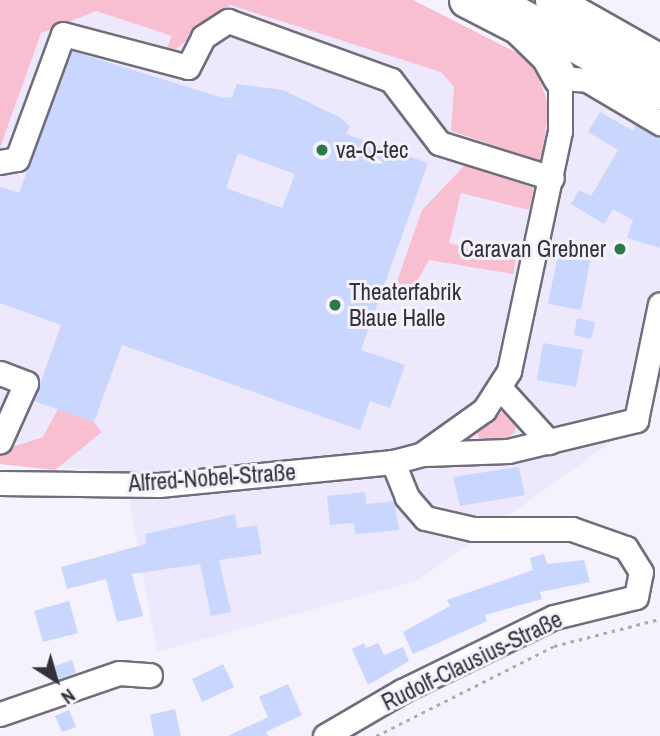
<!DOCTYPE html>
<html>
<head>
<meta charset="utf-8">
<style>
	body { margin:0 }
	#map { position:relative; width:660px; height:736px; overflow:hidden; background:#f5f2fd; font-family:"Archivo Narrow",sans-serif }
	div>[style] { position:absolute }
	.built>* { inset:0; background:#eee8fc }
	.green>* { inset:0; background:#f8bfd1 }
	.building>* { inset:0; background:#c9d6fd }
	.path>* { height:2.5px; margin-top:-1.25px; transform-origin:0; background:repeating-linear-gradient(90deg,#adaab4 0 3.5px,transparent 0 8.5px) }
	.roads { filter:drop-shadow(2px 0 #716d7c) drop-shadow(-2px 0 #716d7c) drop-shadow(0 2px #716d7c) drop-shadow(0 -2px #716d7c) }
	.minor>* { height:23px; margin:-11.5px; padding:0 11.5px; transform-origin:11.5px; border-radius:11.5px; background:#fff }
	.highway>* { height:33px; margin:-16.5px; padding:0 16.5px; transform-origin:16.5px; border-radius:16.5px; background:#fff }
	.dots>* { width:19px; height:19px; translate:-50% -50%; box-sizing:border-box; border:4px solid #f5f2fd; border-radius:50% }
	span { translate:-50% -50%; white-space:nowrap; text-align:center; line-height:1.15; -webkit-text-stroke:6px #f5f2fd; paint-order:stroke }
	.poi-label { font-size:23px; color:#333138 }
	.left { translate:0 -50%; text-align:left }
	.right { translate:-100% -50%; text-align:right }
	.street-label { font-size:23px; color:#333138 }
	.north { position:absolute; left:21px; top:645px; width:70px; height:70px; -webkit-text-stroke:5px #f5f2fd; paint-order:stroke; rotate:143deg; font-size:19px; font-weight:700; line-height:28px; text-align:center; color:#333138 }
	.north::after { content:''; display:block; margin:auto; width:24px; height:32px; background:#333138; clip-path:polygon(50% 0,100% 100%,50% 72%,0 100%) }
</style>
</head>
<body>
<div id="map">
	<div class="built">
		<div style="clip-path:polygon(0 0,398px 0,578px 95px,583px 85px,660px 135px,660px 352px,646px 417px,417px 581px,157px 652px,124px 471px,0 464px)"></div>
	</div>
	<div class="green">
		<div style="clip-path:polygon(0 0,413px 0,533px 61px,549px 107px,541px 161px,451px 131px,454px 87px,441px 72px,230px 5px,171px 53px,166px 50px,172px 36px,96px 11px,41px 33px,0 148px)"></div>
		<div style="clip-path:polygon(465px 165px,534px 188px,529px 210px,461px 193px,449px 243px,516px 260px,513px 274px,429px 260px,412px 290px,394px 290px,422px 210px)"></div>
		<div style="clip-path:polygon(58px 409px,94px 422px,102px 432px,55px 470px,0 464px,0 451px,43px 437px)"></div>
		<div style="clip-path:polygon(502px 412px,517px 422px,515px 432px,503px 441px,479px 442px,478px 432px)"></div>
	</div>
	<div class="building">
		<div style="clip-path:polygon(evenodd,72px 51px,223px 98px,232px 97px,237px 84px,283px 90px,339px 117px,350px 126px,346px 134px,428px 163px,361px 350px,405px 365px,390px 408px,370px 401px,360px 430px,122px 345px,94px 422px,34px 401px,61px 325px,0 303px,0 187px,19px 193px,72px 51px,238px 153px,295px 174px,282px 208px,226px 188px,238px 153px)"></div>
		<div style="clip-path:polygon(600px 112px,633px 131px,636px 125px,660px 137px,660px 248px,627px 238px,633px 220px,613px 209px,604px 224px,571px 204px,579px 190px,591px 196px,618px 150px,588px 132px)"></div>
		<div style="clip-path:polygon(559px 249px,591px 255px,581px 310px,548px 304px)"></div>
		<div style="clip-path:polygon(577px 318px,595px 322px,591px 339px,574px 335px)"></div>
		<div style="clip-path:polygon(543px 343px,583px 350px,576px 387px,537px 380px)"></div>
		<div style="clip-path:polygon(519px 467px,525px 495px,460px 506px,453px 477px)"></div>
		<div style="clip-path:polygon(365px 492px,366px 504px,394px 501px,399px 530px,355px 534px,354px 523px,330px 525px,327px 496px)"></div>
		<div style="clip-path:polygon(235px 514px,237px 528px,257px 525px,262px 554px,219px 560px,231px 612px,211px 616px,200px 564px,132px 574px,143px 616px,117px 622px,106px 579px,67px 589px,61px 567px,146px 544px,145px 534px)"></div>
		<div style="clip-path:polygon(544px 554px,547px 564px,584px 560px,590px 582px,540px 592px,542px 599px,485px 615px,487px 621px,413px 654px,403px 632px,450px 606px,447px 600px,533px 570px,530px 558px)"></div>
		<div style="clip-path:polygon(69px 601px,78px 633px,43px 642px,34px 611px)"></div>
		<div style="clip-path:polygon(364px 643px,366px 648px,378px 643px,384px 655px,403px 647px,409px 661px,368px 685px,352px 649px)"></div>
		<div style="clip-path:polygon(72px 660px,76px 673px,59px 679px,55px 666px)"></div>
		<div style="clip-path:polygon(223px 664px,234px 687px,202px 702px,192px 679px)"></div>
		<div style="clip-path:polygon(288px 684px,302px 715px,266px 732px,268px 736px,228px 736px,268px 717px,259px 697px)"></div>
		<div style="clip-path:polygon(175px 709px,181px 736px,154px 736px,150px 715px)"></div>
		<div style="clip-path:polygon(69px 710px,76px 727px,62px 732px,55px 716px)"></div>
	</div>
	<div class="path">
		<div style="left:376px;top:736px;width:199px;rotate:-26.8deg"></div>
		<div style="left:554px;top:646px;width:109px;rotate:-14.3deg"></div>
	</div>
	<div class="roads">
		<div class="minor">
			<div style="left:0;top:162px;width:17px;rotate:-10deg"></div>
			<div style="left:17px;top:159px;width:133px;rotate:-69.8deg"></div>
			<div style="left:63px;top:34px;width:129px;rotate:14.8deg"></div>
			<div style="left:188px;top:67px;width:34px;rotate:-63deg"></div>
			<div style="left:203px;top:37px;width:30px;rotate:-33deg"></div>
			<div style="left:228px;top:21px;width:173px;rotate:19.9deg"></div>
			<div style="left:391px;top:80px;width:79px;rotate:52.7deg"></div>
			<div style="left:439px;top:143px;width:118px;rotate:17.2deg"></div>
			<div style="left:0;top:373px;width:28px;rotate:21deg"></div>
			<div style="left:26px;top:383px;width:64px;rotate:114.1deg"></div>
			<div style="left:501px;top:389px;width:72px;rotate:47.8deg"></div>
			<div style="left:425px;top:454px;width:83px;rotate:-2.1deg"></div>
			<div style="left:508px;top:451px;width:132px;rotate:-13.6deg"></div>
			<div style="left:636px;top:420px;width:118px;rotate:-78.3deg"></div>
			<div style="left:0;top:483px;width:159px;rotate:0.7deg"></div>
			<div style="left:159px;top:485px;width:235px;rotate:-5.6deg"></div>
			<div style="left:393px;top:462px;width:30px;rotate:-15deg"></div>
			<div style="left:422px;top:454px;width:76px;rotate:-35.4deg"></div>
			<div style="left:484px;top:410px;width:46px;rotate:-57.3deg"></div>
			<div style="left:509px;top:371px;width:245px;rotate:-78deg"></div>
			<div style="left:560px;top:131px;width:53px;rotate:-90deg"></div>
			<div style="left:560px;top:78px;width:27px;rotate:4deg"></div>
			<div style="left:587px;top:80px;width:85px;rotate:30.5deg"></div>
			<div style="left:0;top:714px;width:126px;rotate:-19deg"></div>
			<div style="left:119px;top:673px;width:31px;rotate:4deg"></div>
			<div style="left:325px;top:736px;width:89px;rotate:-30.3deg"></div>
			<div style="left:402px;top:691px;width:169px;rotate:-26deg"></div>
			<div style="left:554px;top:617px;width:84px;rotate:-13.7deg"></div>
			<div style="left:636px;top:597px;width:25px;rotate:-79deg"></div>
			<div style="left:641px;top:572px;width:28px;rotate:-122deg"></div>
			<div style="left:626px;top:548px;width:57px;rotate:-160.6deg"></div>
			<div style="left:572px;top:529px;width:99px;rotate:180deg"></div>
			<div style="left:473px;top:529px;width:49px;rotate:-167.1deg"></div>
			<div style="left:425px;top:518px;width:28px;rotate:-131deg"></div>
			<div style="left:407px;top:497px;width:38px;rotate:-112deg"></div>
		</div>
		<div class="highway">
			<div style="left:466px;top:0;width:59px;rotate:27.4deg"></div>
			<div style="left:518px;top:27px;width:42px;rotate:44deg"></div>
			<div style="left:548px;top:56px;width:25px;rotate:61deg"></div>
			<div style="left:493px;top:0;width:191px;rotate:28.9deg"></div>
			<div style="left:552px;top:0;width:124px;rotate:29.5deg"></div>
		</div>
	</div>
	<div class="dots">
		<div style="left:322px;top:150px;background:#297949"></div>
		<div style="left:620px;top:249px;background:#297949"></div>
		<div style="left:335px;top:305px;background:#297949"></div>
	</div>
	<div class="poi-label">
		<span class="left" style="left:336px;top:150px">va-Q-tec</span>
		<span class="right" style="left:606px;top:249px">Caravan Grebner</span>
		<span class="left" style="left:349px;top:305px">Theaterfabrik<br>Blaue Halle</span>
	</div>
	<div class="street-label">
		<span style="left:212px;top:478px;rotate:-4deg">Alfred-Nobel-Straße</span>
		<span style="left:472px;top:661px;rotate:-26deg">Rudolf-Clausius-Straße</span>
	</div>
	<div class="north">N</div>
</div>
</body>
</html>
